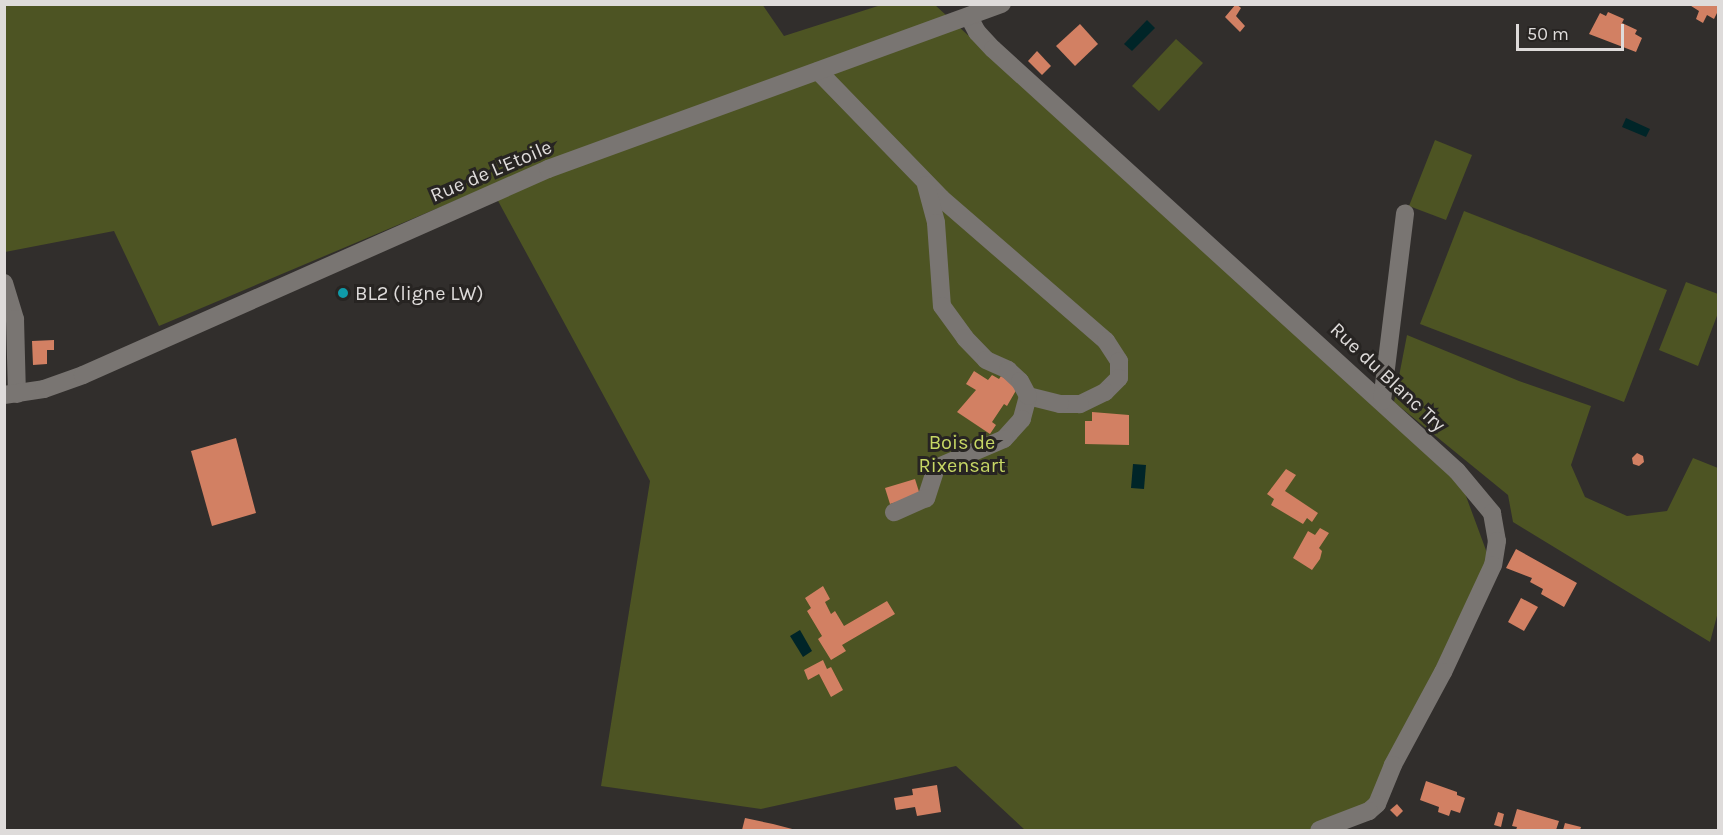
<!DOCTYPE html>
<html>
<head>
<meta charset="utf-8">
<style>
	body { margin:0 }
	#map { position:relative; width:1723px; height:835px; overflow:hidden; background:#312e2c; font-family:Karla,sans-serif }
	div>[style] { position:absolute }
	.green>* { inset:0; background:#4d5423 }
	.water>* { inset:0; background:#002528 }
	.building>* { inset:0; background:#d28063 }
	.minor>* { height:18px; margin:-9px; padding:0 9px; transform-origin:9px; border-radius:9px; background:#797572 }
	.dots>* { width:16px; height:16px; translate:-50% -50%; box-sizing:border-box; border:3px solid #272422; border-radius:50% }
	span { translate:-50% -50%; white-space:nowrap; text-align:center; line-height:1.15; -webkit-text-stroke:6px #272422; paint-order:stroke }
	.street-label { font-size:20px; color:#dedbda }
	.poi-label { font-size:20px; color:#dedbda }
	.left { translate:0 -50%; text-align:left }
	.park-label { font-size:20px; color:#c7d765 }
	.frame { position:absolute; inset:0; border:6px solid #dedbda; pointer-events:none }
	.scale { position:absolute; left:1516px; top:24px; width:108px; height:27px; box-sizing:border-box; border:3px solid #dedbda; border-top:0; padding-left:8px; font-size:18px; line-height:21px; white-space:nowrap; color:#dedbda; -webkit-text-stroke:4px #272422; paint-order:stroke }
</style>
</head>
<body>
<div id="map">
	<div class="green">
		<div style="clip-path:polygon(762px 4px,784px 36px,881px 5px,935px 5px,1463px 488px,1490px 561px,1365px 817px,1323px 830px,1025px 830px,956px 766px,761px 809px,601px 786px,650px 481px,490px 186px,159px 326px,114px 231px,5px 252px,5px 5px)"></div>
		<div style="clip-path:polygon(1176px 39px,1203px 63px,1159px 111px,1132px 86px)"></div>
		<div style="clip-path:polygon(1435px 140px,1472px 155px,1446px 220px,1409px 206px)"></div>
		<div style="clip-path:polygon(1464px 211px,1667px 290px,1624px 402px,1420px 324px)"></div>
		<div style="clip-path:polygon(1686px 282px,1718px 294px,1718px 313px,1698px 366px,1659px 350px)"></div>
		<div style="clip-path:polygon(1407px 335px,1519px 381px,1591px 406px,1571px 465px,1585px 497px,1627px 516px,1667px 511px,1693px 458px,1718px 468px,1718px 612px,1710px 642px,1513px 522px,1508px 495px,1394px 402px)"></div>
	</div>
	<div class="water">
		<div style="clip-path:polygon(1147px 20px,1155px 28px,1132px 51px,1124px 44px)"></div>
		<div style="clip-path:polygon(1626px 118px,1650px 129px,1646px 137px,1622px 127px)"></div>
		<div style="clip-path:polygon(1133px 464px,1146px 465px,1144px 489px,1131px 488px)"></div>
		<div style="clip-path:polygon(800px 630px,812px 651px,803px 657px,790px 636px)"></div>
	</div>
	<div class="building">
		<div style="clip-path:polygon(1236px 4px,1241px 8px,1236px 16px,1245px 26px,1240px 32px,1225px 17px)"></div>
		<div style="clip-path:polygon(1688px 4px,1718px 4px,1718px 11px,1714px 19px,1707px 15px,1703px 23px,1696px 19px,1699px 11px)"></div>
		<div style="clip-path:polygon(1608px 12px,1624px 19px,1622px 23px,1637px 30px,1635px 34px,1642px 38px,1636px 52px,1589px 34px,1600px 13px,1606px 16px)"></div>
		<div style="clip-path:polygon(1080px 24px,1098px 44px,1075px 66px,1056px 46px)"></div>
		<div style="clip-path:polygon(1037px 51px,1051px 66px,1042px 75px,1028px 61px)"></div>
		<div style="clip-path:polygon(54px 340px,54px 350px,47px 350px,47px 364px,33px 365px,32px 341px)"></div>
		<div style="clip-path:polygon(974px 371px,988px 380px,992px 375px,999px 379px,1001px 376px,1018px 387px,1007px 406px,1004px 404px,992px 422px,996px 425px,990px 434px,957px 412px,976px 390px,966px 384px)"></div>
		<div style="clip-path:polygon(1092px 412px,1129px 415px,1129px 445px,1085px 444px,1085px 421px,1092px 421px)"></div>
		<div style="clip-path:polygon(236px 438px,256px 513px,212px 526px,191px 451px)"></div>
		<div style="clip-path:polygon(1637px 453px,1643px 456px,1644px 462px,1639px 466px,1633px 464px,1632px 458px)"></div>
		<div style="clip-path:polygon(1286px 469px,1296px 475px,1285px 491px,1318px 513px,1312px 522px,1307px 518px,1303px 524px,1271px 505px,1274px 499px,1267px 494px)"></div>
		<div style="clip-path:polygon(915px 479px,920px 495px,890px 504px,885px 488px)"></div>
		<div style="clip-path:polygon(1320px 528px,1329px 533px,1319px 548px,1322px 551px,1320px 559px,1312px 570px,1293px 558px,1308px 531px,1315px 535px)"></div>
		<div style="clip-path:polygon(1516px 549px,1577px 583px,1564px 607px,1541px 594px,1543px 589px,1530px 582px,1532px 578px,1506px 568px)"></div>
		<div style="clip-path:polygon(823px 586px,830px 599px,825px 602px,831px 614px,835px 611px,844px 626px,887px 601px,895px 614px,842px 645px,846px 651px,831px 660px,818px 639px,822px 636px,807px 611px,811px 608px,805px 598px)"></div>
		<div style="clip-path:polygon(1521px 598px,1538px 607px,1524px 631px,1508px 622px)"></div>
		<div style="clip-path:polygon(823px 660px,827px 669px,831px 667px,843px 690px,831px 697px,819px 674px,808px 680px,804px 670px)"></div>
		<div style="clip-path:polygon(1426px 781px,1457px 792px,1457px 795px,1465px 798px,1460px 813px,1451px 810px,1449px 816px,1438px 812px,1439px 807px,1420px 800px)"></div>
		<div style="clip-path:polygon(937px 785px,941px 812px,917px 816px,915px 807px,896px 810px,894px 798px,913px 795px,912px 789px)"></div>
		<div style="clip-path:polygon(1397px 804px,1403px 811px,1397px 817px,1390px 810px)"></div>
		<div style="clip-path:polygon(1517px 809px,1559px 821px,1556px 830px,1516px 830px,1517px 827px,1512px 826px)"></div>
		<div style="clip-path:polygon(1498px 812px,1504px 814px,1501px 827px,1494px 825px)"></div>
		<div style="clip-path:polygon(745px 818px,773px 824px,796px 830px,742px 830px)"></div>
		<div style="clip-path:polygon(1565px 823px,1581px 827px,1580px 830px,1563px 830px)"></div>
	</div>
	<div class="minor">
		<div style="left:969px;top:17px;width:17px;rotate:62deg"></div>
		<div style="left:977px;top:32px;width:23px;rotate:47deg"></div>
		<div style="left:993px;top:49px;width:627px;rotate:42.29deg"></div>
		<div style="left:1457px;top:471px;width:55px;rotate:50.2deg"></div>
		<div style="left:1492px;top:513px;width:28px;rotate:80deg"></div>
		<div style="left:1497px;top:541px;width:24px;rotate:99deg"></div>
		<div style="left:1493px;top:565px;width:118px;rotate:115deg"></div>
		<div style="left:1443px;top:672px;width:106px;rotate:118.3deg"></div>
		<div style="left:1393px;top:765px;width:42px;rotate:112.3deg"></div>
		<div style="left:1377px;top:804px;width:11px;rotate:139deg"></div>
		<div style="left:1369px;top:811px;width:53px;rotate:159.2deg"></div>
		<div style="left:818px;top:71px;width:177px;rotate:45.9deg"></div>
		<div style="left:941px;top:198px;width:218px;rotate:40.9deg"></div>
		<div style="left:1106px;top:341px;width:24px;rotate:57deg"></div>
		<div style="left:1119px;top:361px;width:17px;rotate:90deg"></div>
		<div style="left:1119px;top:378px;width:20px;rotate:135deg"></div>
		<div style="left:1105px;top:392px;width:28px;rotate:154deg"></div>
		<div style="left:1080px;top:404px;width:20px;rotate:180deg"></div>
		<div style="left:1060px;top:404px;width:33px;rotate:-166deg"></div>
		<div style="left:1028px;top:396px;width:24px;rotate:105deg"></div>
		<div style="left:1022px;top:419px;width:27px;rotate:132deg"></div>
		<div style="left:1004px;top:439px;width:74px;rotate:156.9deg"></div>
		<div style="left:936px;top:468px;width:32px;rotate:108deg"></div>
		<div style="left:926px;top:498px;width:35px;rotate:156deg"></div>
		<div style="left:926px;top:185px;width:39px;rotate:75deg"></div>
		<div style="left:936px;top:223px;width:83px;rotate:85.9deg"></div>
		<div style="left:942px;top:306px;width:39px;rotate:54deg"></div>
		<div style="left:965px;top:338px;width:30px;rotate:46deg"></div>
		<div style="left:986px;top:360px;width:24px;rotate:24deg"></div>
		<div style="left:1008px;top:370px;width:16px;rotate:43deg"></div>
		<div style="left:1020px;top:381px;width:17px;rotate:62deg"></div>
		<div style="left:4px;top:283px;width:38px;rotate:73deg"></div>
		<div style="left:15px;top:319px;width:75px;rotate:88.5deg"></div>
		<div style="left:4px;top:395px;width:40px;rotate:-8.5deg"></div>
		<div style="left:44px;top:389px;width:41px;rotate:-19.7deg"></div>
		<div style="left:83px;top:375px;width:509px;rotate:-23.89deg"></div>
		<div style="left:548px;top:169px;width:483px;rotate:-20deg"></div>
		<div style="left:1382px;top:401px;width:189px;rotate:-83deg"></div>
	</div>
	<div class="dots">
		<div style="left:343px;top:293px;background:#0f9aa8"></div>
	</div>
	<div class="street-label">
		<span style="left:491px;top:171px;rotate:-23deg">Rue de L'Etoile</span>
		<span style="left:1388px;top:377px;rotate:43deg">Rue du Blanc Try</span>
	</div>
	<div class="poi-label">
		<span class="left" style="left:355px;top:293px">BL2 (ligne LW)</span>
	</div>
	<div class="park-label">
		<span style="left:962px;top:454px">Bois de<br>Rixensart</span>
	</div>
	<div class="frame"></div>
	<div class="scale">50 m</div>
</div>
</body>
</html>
